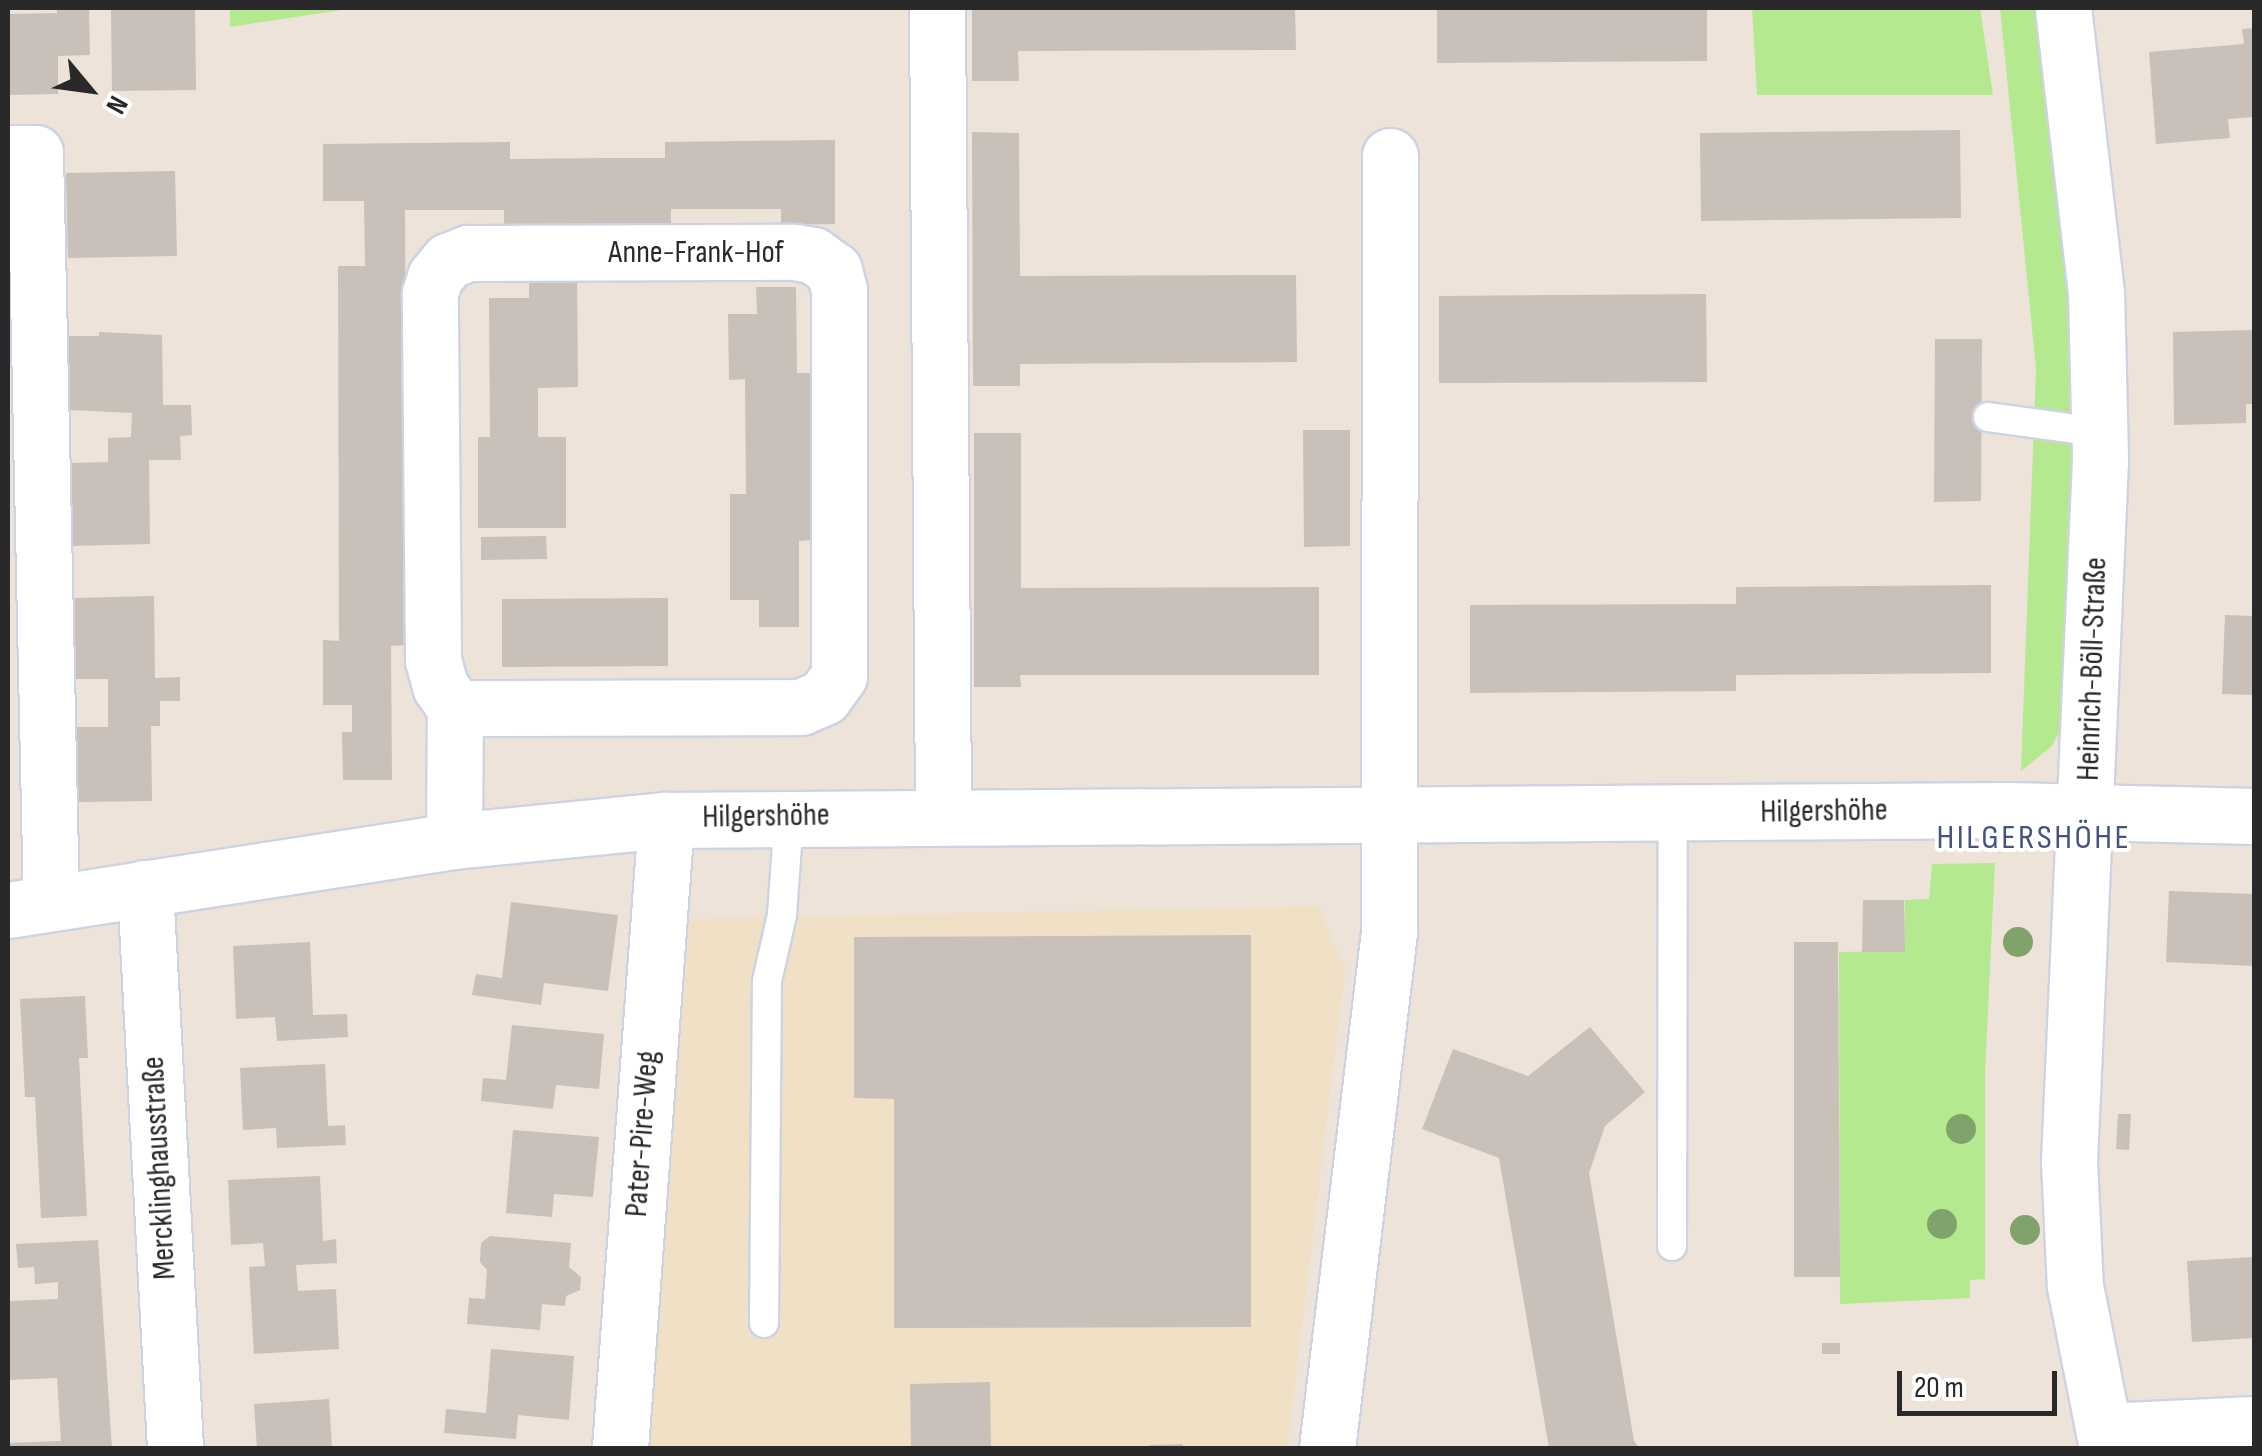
<!DOCTYPE html>
<html>
<head>
<meta charset="utf-8">
<style>
	body { margin:0 }
	#map { position:relative; width:2262px; height:1456px; overflow:hidden; background:#ede3d9; font-family:"Sofia Sans Condensed",sans-serif }
	div>[style] { position:absolute }
	.education>* { inset:0; background:#f0e0c6 }
	.green>* { inset:0; background:#b4e98f }
	.building>* { inset:0; background:#c8c0b9 }
	.roads { filter:drop-shadow(2px 0 #ced3e3) drop-shadow(-2px 0 #ced3e3) drop-shadow(0 2px #ced3e3) drop-shadow(0 -2px #ced3e3) }
	.lane>* { height:28px; margin:-14px; padding:0 14px; transform-origin:14px; border-radius:14px; background:#fff }
	.street>* { height:55px; margin:-27.5px; padding:0 27.5px; transform-origin:27.5px; border-radius:27.5px; background:#fff }
	.trees>* { width:30px; height:30px; margin:-15px; border-radius:50%; background:#82a26c }
	span { translate:-50% -50%; white-space:nowrap; text-align:center; line-height:1.15; -webkit-text-stroke:8px #fff; paint-order:stroke }
	.street-label { font-size:32px; color:#292929 }
	.neighbourhood-label { font-size:35px; color:#45537d; letter-spacing:2.5px }
	.frame { position:absolute; inset:0; border:10px solid #292929; pointer-events:none }
	.north { position:absolute; left:40px; top:40px; width:100px; height:100px; -webkit-text-stroke:8px #fff; paint-order:stroke; rotate:119deg; font-size:28px; font-weight:700; line-height:40px; text-align:center; color:#292929 }
	.north::after { content:''; display:block; margin:auto; width:35px; height:45px; background:#292929; clip-path:polygon(50% 0,100% 100%,50% 72%,0 100%) }
	.scale { position:absolute; left:1897px; top:1371px; width:160px; height:45px; box-sizing:border-box; border:5px solid #292929; border-top:0; padding-left:12px; font-size:30px; line-height:35px; white-space:nowrap; color:#292929; -webkit-text-stroke:8px #fff; paint-order:stroke }
</style>
</head>
<body>
<div id="map">
	<div class="education">
		<div style="clip-path:polygon(1319px 906px,1345px 969px,1287px 1448px,647px 1448px,690px 919px)"></div>
	</div>
	<div class="green">
		<div style="clip-path:polygon(230px 8px,355px 8px,230px 27px)"></div>
		<div style="clip-path:polygon(1752px 8px,1980px 8px,1993px 95px,1757px 95px)"></div>
		<div style="clip-path:polygon(2000px 8px,2040px 8px,2070px 278px,2075px 389px,2062px 727px,2052px 746px,2021px 771px,2036px 369px)"></div>
		<div style="clip-path:polygon(1995px 863px,1985px 1074px,1985px 1279px,1970px 1280px,1970px 1298px,1840px 1304px,1839px 952px,1904px 951px,1905px 900px,1929px 899px,1932px 864px)"></div>
	</div>
	<div class="building">
		<div style="clip-path:polygon(57px 8px,89px 8px,90px 55px,58px 56px,58px 94px,8px 95px,8px 14px,57px 13px)"></div>
		<div style="clip-path:polygon(111px 8px,195px 8px,196px 90px,112px 91px)"></div>
		<div style="clip-path:polygon(972px 8px,1295px 8px,1296px 50px,1018px 51px,1019px 81px,972px 81px)"></div>
		<div style="clip-path:polygon(1437px 8px,1707px 8px,1707px 61px,1437px 63px)"></div>
		<div style="clip-path:polygon(2254px 28px,2254px 117px,2228px 119px,2230px 138px,2156px 144px,2149px 52px,2244px 44px,2242px 29px)"></div>
		<div style="clip-path:polygon(1960px 130px,1961px 218px,1701px 221px,1700px 133px)"></div>
		<div style="clip-path:polygon(972px 132px,1019px 133px,1020px 276px,1296px 275px,1297px 362px,1020px 364px,1020px 386px,973px 386px)"></div>
		<div style="clip-path:polygon(835px 140px,835px 224px,781px 225px,781px 209px,671px 209px,671px 225px,504px 226px,504px 210px,405px 210px,407px 645px,391px 646px,392px 780px,343px 780px,342px 732px,352px 732px,352px 705px,323px 705px,323px 640px,339px 641px,338px 266px,365px 266px,364px 201px,323px 201px,323px 144px,510px 142px,510px 159px,609px 158px,665px 158px,665px 142px)"></div>
		<div style="clip-path:polygon(175px 171px,177px 256px,68px 258px,66px 173px)"></div>
		<div style="clip-path:polygon(577px 272px,578px 387px,538px 388px,538px 437px,566px 437px,566px 528px,478px 528px,478px 437px,490px 437px,489px 298px,529px 298px,529px 273px)"></div>
		<div style="clip-path:polygon(756px 287px,796px 287px,797px 373px,814px 373px,814px 540px,799px 541px,799px 627px,759px 627px,759px 600px,730px 600px,730px 494px,746px 494px,745px 379px,729px 380px,728px 314px,757px 314px)"></div>
		<div style="clip-path:polygon(1706px 294px,1707px 382px,1439px 383px,1439px 296px)"></div>
		<div style="clip-path:polygon(2254px 330px,2254px 404px,2246px 404px,2246px 423px,2174px 425px,2173px 332px)"></div>
		<div style="clip-path:polygon(99px 332px,162px 335px,163px 405px,191px 405px,192px 435px,180px 436px,181px 460px,149px 460px,150px 544px,72px 546px,71px 463px,108px 462px,108px 438px,131px 437px,132px 413px,69px 410px,68px 336px,99px 336px)"></div>
		<div style="clip-path:polygon(1935px 339px,1982px 339px,1981px 501px,1934px 502px)"></div>
		<div style="clip-path:polygon(1303px 430px,1350px 430px,1350px 546px,1304px 547px)"></div>
		<div style="clip-path:polygon(974px 433px,1021px 433px,1021px 588px,1319px 587px,1319px 675px,1020px 675px,1021px 687px,974px 687px)"></div>
		<div style="clip-path:polygon(546px 536px,547px 559px,481px 560px,481px 537px)"></div>
		<div style="clip-path:polygon(1991px 585px,1991px 673px,1736px 675px,1736px 691px,1470px 693px,1470px 605px,1736px 604px,1736px 587px)"></div>
		<div style="clip-path:polygon(154px 596px,155px 678px,180px 677px,180px 701px,160px 701px,160px 726px,151px 726px,152px 801px,78px 802px,77px 727px,108px 727px,108px 679px,75px 679px,74px 598px)"></div>
		<div style="clip-path:polygon(668px 598px,668px 666px,502px 667px,502px 599px)"></div>
		<div style="clip-path:polygon(2225px 615px,2254px 616px,2254px 695px,2222px 694px)"></div>
		<div style="clip-path:polygon(2169px 891px,2254px 894px,2254px 966px,2166px 962px)"></div>
		<div style="clip-path:polygon(1863px 900px,1904px 900px,1905px 952px,1862px 952px)"></div>
		<div style="clip-path:polygon(511px 902px,618px 915px,608px 991px,544px 983px,541px 1005px,472px 995px,476px 974px,502px 978px)"></div>
		<div style="clip-path:polygon(1251px 935px,1251px 1327px,894px 1328px,894px 1099px,854px 1098px,854px 937px)"></div>
		<div style="clip-path:polygon(310px 942px,313px 1015px,347px 1014px,348px 1037px,277px 1041px,275px 1017px,236px 1019px,233px 946px)"></div>
		<div style="clip-path:polygon(1794px 942px,1838px 942px,1840px 1277px,1794px 1277px)"></div>
		<div style="clip-path:polygon(85px 996px,88px 1058px,79px 1058px,87px 1216px,41px 1218px,35px 1097px,25px 1097px,20px 999px)"></div>
		<div style="clip-path:polygon(512px 1025px,604px 1034px,599px 1089px,556px 1085px,553px 1109px,481px 1101px,483px 1078px,506px 1080px)"></div>
		<div style="clip-path:polygon(1590px 1027px,1645px 1092px,1605px 1126px,1589px 1173px,1634px 1441px,1639px 1448px,1549px 1448px,1499px 1158px,1422px 1129px,1453px 1049px,1528px 1076px)"></div>
		<div style="clip-path:polygon(325px 1064px,328px 1126px,345px 1125px,346px 1145px,277px 1148px,276px 1128px,243px 1130px,240px 1068px)"></div>
		<div style="clip-path:polygon(2118px 1114px,2131px 1114px,2129px 1150px,2116px 1149px)"></div>
		<div style="clip-path:polygon(513px 1130px,599px 1137px,593px 1197px,554px 1194px,552px 1217px,506px 1213px)"></div>
		<div style="clip-path:polygon(320px 1176px,323px 1241px,336px 1239px,337px 1263px,296px 1265px,298px 1291px,336px 1289px,339px 1349px,254px 1354px,249px 1267px,265px 1266px,263px 1243px,231px 1245px,228px 1180px)"></div>
		<div style="clip-path:polygon(490px 1236px,571px 1243px,569px 1267px,581px 1277px,580px 1290px,566px 1296px,565px 1306px,542px 1304px,540px 1330px,467px 1324px,469px 1298px,485px 1299px,487px 1270px,480px 1262px,481px 1243px)"></div>
		<div style="clip-path:polygon(98px 1240px,112px 1448px,8px 1448px,8px 1443px,61px 1441px,57px 1378px,8px 1380px,8px 1301px,58px 1299px,58px 1282px,35px 1284px,34px 1267px,18px 1268px,16px 1244px)"></div>
		<div style="clip-path:polygon(2254px 1257px,2254px 1338px,2192px 1342px,2187px 1261px)"></div>
		<div style="clip-path:polygon(1822px 1343px,1840px 1343px,1840px 1354px,1822px 1354px)"></div>
		<div style="clip-path:polygon(491px 1349px,574px 1356px,569px 1420px,518px 1415px,516px 1439px,444px 1433px,446px 1409px,486px 1413px)"></div>
		<div style="clip-path:polygon(990px 1382px,991px 1448px,911px 1448px,910px 1384px)"></div>
		<div style="clip-path:polygon(329px 1399px,332px 1448px,257px 1448px,254px 1404px)"></div>
		<div style="clip-path:polygon(1183px 1444px,1183px 1448px,1149px 1448px,1149px 1445px)"></div>
	</div>
	<div class="roads">
		<div class="lane">
			<div style="left:1988px;top:417px;width:111px;rotate:7.8deg"></div>
			<div style="left:1672px;top:1246px;width:433px;rotate:-89.9deg"></div>
			<div style="left:764px;top:1323px;width:342px;rotate:-89.5deg"></div>
			<div style="left:767px;top:981px;width:68px;rotate:-77.2deg"></div>
			<div style="left:782px;top:915px;width:98px;rotate:-85.9deg"></div>
		</div>
		<div class="street">
			<div style="left:937px;top:8px;width:808px;rotate:89.57deg"></div>
			<div style="left:2063px;top:8px;width:286px;rotate:83.4deg"></div>
			<div style="left:2096px;top:292px;width:168px;rotate:88.6deg"></div>
			<div style="left:2100px;top:460px;width:702px;rotate:92.53deg"></div>
			<div style="left:2069px;top:1161px;width:125px;rotate:87.3deg"></div>
			<div style="left:2075px;top:1286px;width:165px;rotate:78.8deg"></div>
			<div style="left:8px;top:153px;width:27px"></div>
			<div style="left:35px;top:153px;width:749px;rotate:88.78deg"></div>
			<div style="left:454px;top:841px;width:133px;rotate:-89.6deg"></div>
			<div style="left:455px;top:708px;width:27px;rotate:-124deg"></div>
			<div style="left:440px;top:686px;width:27px;rotate:-105deg"></div>
			<div style="left:433px;top:660px;width:367px;rotate:-90.5deg"></div>
			<div style="left:430px;top:293px;width:17px;rotate:-73deg"></div>
			<div style="left:435px;top:277px;width:21px;rotate:-51deg"></div>
			<div style="left:448px;top:261px;width:22px;rotate:-22deg"></div>
			<div style="left:468px;top:253px;width:326px;rotate:-0.2deg"></div>
			<div style="left:794px;top:252px;width:19px;rotate:9deg"></div>
			<div style="left:813px;top:255px;width:26px;rotate:36deg"></div>
			<div style="left:834px;top:270px;width:21px;rotate:76deg"></div>
			<div style="left:839px;top:290px;width:386px;rotate:90deg"></div>
			<div style="left:839px;top:676px;width:26px;rotate:126deg"></div>
			<div style="left:824px;top:697px;width:25px;rotate:157deg"></div>
			<div style="left:801px;top:707px;width:346px;rotate:179.8deg"></div>
			<div style="left:145px;top:888px;width:561px;rotate:86.93deg"></div>
			<div style="left:8px;top:910px;width:451px;rotate:-8.8deg"></div>
			<div style="left:454px;top:841px;width:213px;rotate:-5.7deg"></div>
			<div style="left:666px;top:820px;width:1343px;rotate:-0.43deg"></div>
			<div style="left:2009px;top:810px;width:245px;rotate:1.4deg"></div>
			<div style="left:2105px;top:1431px;width:149px;rotate:-2.7deg"></div>
			<div style="left:620px;top:1448px;width:630px;rotate:-85.81deg"></div>
			<div style="left:1327px;top:1448px;width:520px;rotate:-83.15deg"></div>
			<div style="left:1389px;top:932px;width:776px;rotate:-89.93deg"></div>
		</div>
	</div>
	<div class="trees">
		<div style="left:2018px;top:942px"></div>
		<div style="left:1961px;top:1129px"></div>
		<div style="left:1942px;top:1224px"></div>
		<div style="left:2025px;top:1230px"></div>
	</div>
	<div class="street-label">
		<span style="left:696px;top:253px">Anne-Frank-Hof</span>
		<span style="left:2093px;top:669px;rotate:-88deg">Heinrich-Böll-Straße</span>
		<span style="left:1824px;top:812px;rotate:-1deg">Hilgershöhe</span>
		<span style="left:766px;top:817px;rotate:-1deg">Hilgershöhe</span>
		<span style="left:643px;top:1134px;rotate:-86deg">Pater-Pire-Weg</span>
		<span style="left:160px;top:1168px;rotate:-93deg">Mercklinghausstraße</span>
	</div>
	<div class="neighbourhood-label">
		<span style="left:2034px;top:838px">HILGERSHÖHE</span>
	</div>
	<div class="frame"></div>
	<div class="north">N</div>
	<div class="scale">20 m</div>
</div>
</body>
</html>
